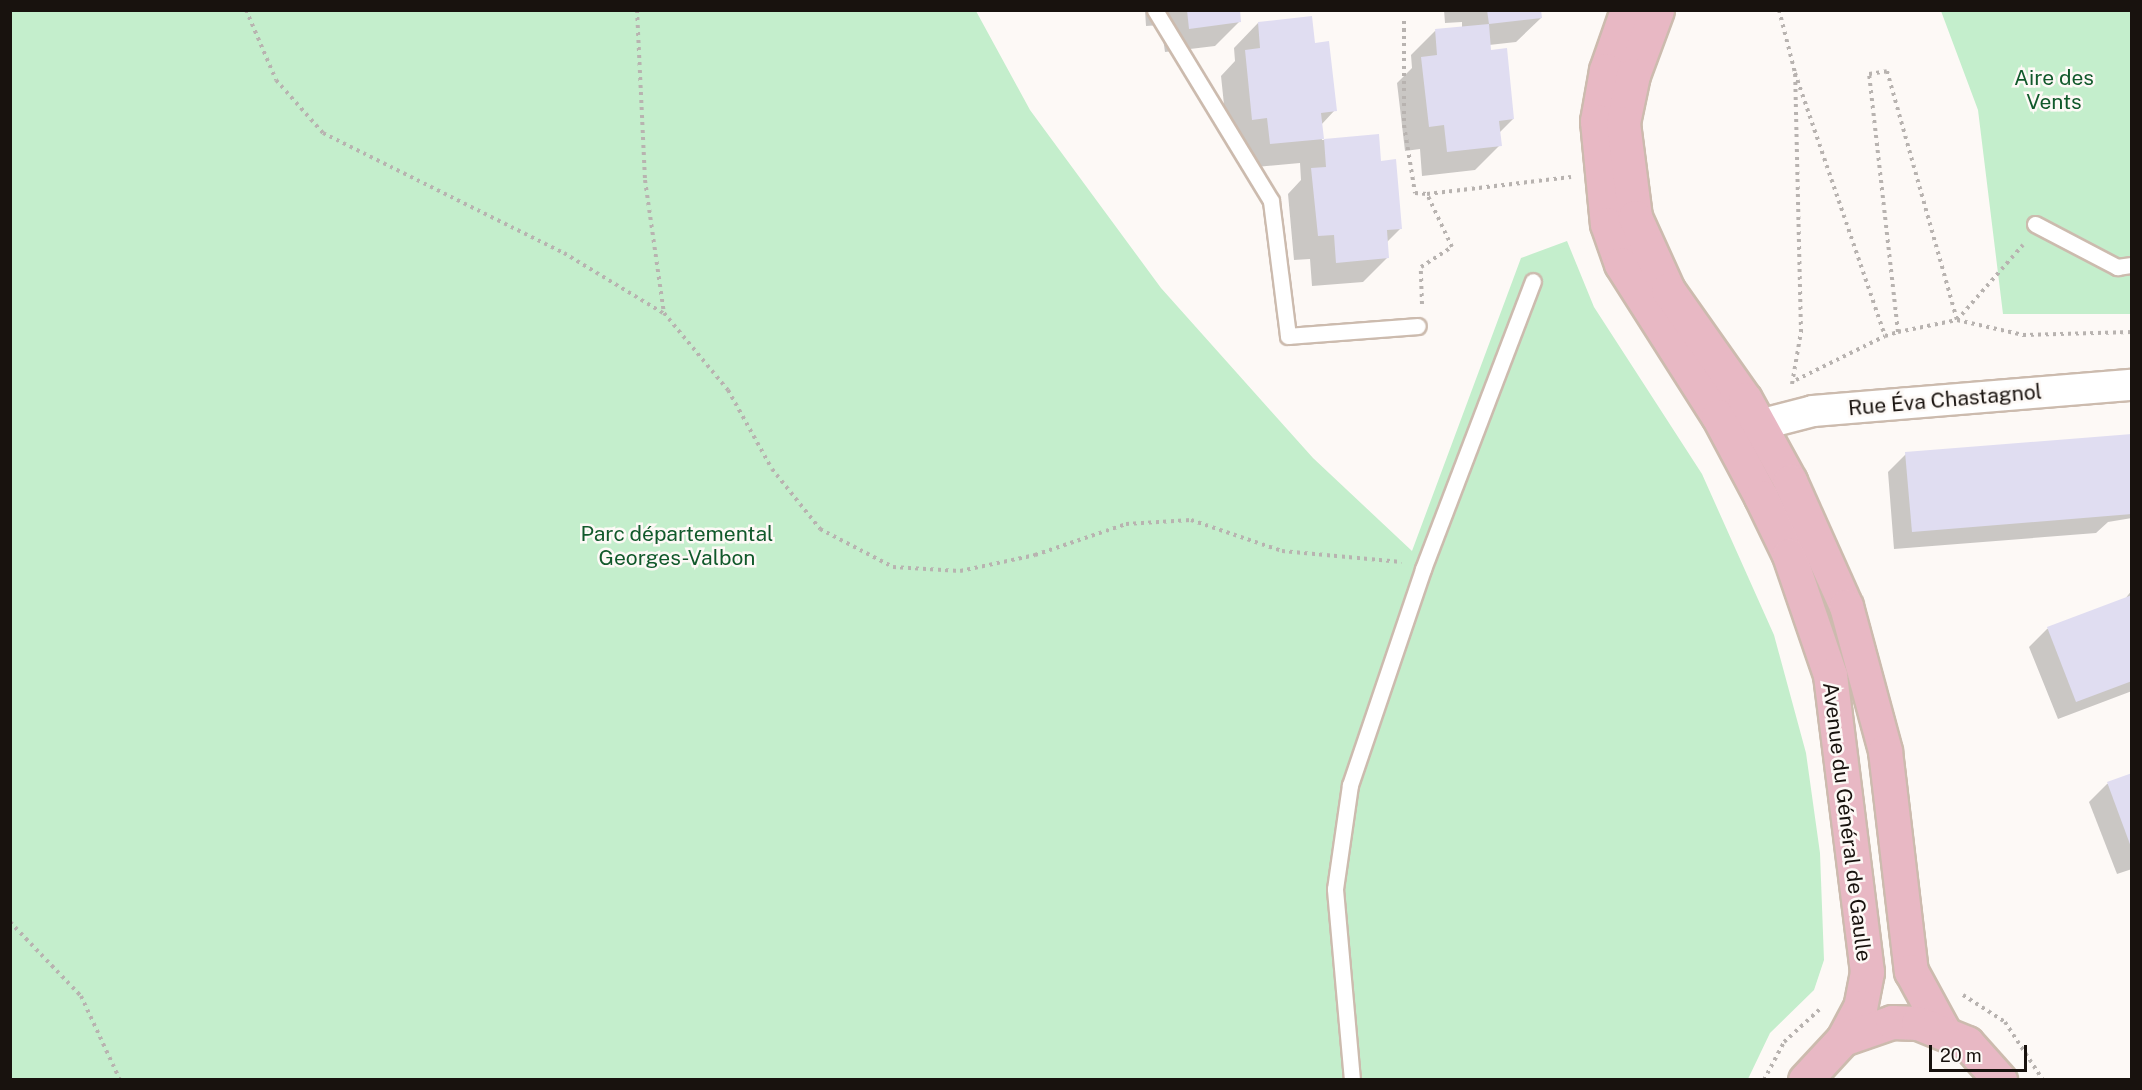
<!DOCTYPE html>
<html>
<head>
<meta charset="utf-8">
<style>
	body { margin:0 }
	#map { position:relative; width:2142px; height:1090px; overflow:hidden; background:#fdf9f6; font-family:"Public Sans",sans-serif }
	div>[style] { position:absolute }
	.green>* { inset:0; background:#c4eecc }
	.shadow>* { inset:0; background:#0003 }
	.building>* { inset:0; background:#e0ddf1 }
	.path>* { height:4px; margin-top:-2px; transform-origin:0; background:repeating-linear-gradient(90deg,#b8b3b0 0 3px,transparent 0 7.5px) }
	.roads { filter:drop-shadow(2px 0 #ccbbae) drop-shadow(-2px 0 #ccbbae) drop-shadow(0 2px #ccbbae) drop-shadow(0 -2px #ccbbae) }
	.lane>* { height:15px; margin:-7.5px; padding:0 7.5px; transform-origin:7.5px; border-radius:7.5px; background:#fff }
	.street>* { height:30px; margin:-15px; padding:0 15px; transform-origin:15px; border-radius:15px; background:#fff }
	.primary>* { height:33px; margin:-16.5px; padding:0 16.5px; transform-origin:16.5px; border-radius:16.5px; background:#e8b8c4 }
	span { translate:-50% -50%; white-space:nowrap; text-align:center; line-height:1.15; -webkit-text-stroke:5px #fdf9f6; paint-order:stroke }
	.park-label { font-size:21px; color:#11592b }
	.street-label { font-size:21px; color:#18120e }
	.frame { position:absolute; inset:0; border:12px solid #18120e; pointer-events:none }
	.scale { position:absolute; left:1929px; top:1045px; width:98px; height:27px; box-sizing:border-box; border:3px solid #18120e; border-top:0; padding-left:8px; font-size:18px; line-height:21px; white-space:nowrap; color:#18120e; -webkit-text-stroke:4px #fdf9f6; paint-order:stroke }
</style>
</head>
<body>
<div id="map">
	<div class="green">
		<div style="clip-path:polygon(10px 11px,976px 11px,1030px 110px,1161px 288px,1313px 458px,1412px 551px,1521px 258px,1567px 241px,1594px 307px,1702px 474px,1774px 635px,1806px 753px,1820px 853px,1824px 960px,1814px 990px,1770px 1033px,1748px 1079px,11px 1079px)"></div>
		<div style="clip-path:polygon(1941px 11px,2131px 11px,2131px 314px,2003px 314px,1978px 110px)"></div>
	</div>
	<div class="shadow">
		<div style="clip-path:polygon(1145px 10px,1239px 10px,1240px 21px,1215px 46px,1165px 52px,1161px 25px,1146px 26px)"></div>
		<div style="clip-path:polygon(1444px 10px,1540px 10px,1541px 18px,1516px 42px,1489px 45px,1513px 119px,1499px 133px,1500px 145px,1475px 170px,1422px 176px,1420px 149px,1405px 151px,1397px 83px,1412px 68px,1411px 55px,1435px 31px,1462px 28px,1462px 22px,1445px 23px)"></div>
		<div style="clip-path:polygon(1258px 23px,1313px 44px,1335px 110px,1321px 125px,1322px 140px,1377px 135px,1379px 162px,1400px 229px,1386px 243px,1388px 257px,1363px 282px,1312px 286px,1310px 259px,1294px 260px,1288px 194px,1301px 180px,1300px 163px,1246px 168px,1228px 143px,1221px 76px,1235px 61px,1234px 48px)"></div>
		<div style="clip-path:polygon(2132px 436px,2132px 518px,2108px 522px,2096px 533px,1894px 549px,1888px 472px,1906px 454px)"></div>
		<div style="clip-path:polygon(2132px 590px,2132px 691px,2058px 719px,2029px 647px,2047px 629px,2125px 599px)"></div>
		<div style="clip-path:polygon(2132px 774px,2132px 869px,2117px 874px,2089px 802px,2107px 784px)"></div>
	</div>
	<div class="building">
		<div style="clip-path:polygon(1187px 10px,1240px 10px,1241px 22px,1189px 29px)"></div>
		<div style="clip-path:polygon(1487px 10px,1541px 10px,1542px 18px,1489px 24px)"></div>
		<div style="clip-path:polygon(1312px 16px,1315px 43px,1329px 41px,1337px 111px,1321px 113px,1324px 139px,1379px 134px,1381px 161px,1396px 159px,1402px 229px,1387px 230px,1389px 258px,1336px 263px,1334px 235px,1318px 236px,1311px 168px,1326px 167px,1324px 139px,1270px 144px,1267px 118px,1252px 120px,1245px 50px,1260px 48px,1258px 22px)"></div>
		<div style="clip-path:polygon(1489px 24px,1491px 50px,1507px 48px,1514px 119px,1499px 121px,1502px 146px,1447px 152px,1444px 125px,1429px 127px,1421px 57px,1437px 55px,1435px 29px)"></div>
		<div style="clip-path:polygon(2132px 434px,2132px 514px,1912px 532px,1905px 452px)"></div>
		<div style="clip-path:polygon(2132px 595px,2132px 681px,2076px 702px,2047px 627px)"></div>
		<div style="clip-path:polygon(2132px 773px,2132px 847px,2131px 847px,2107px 782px)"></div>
	</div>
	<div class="path">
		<div style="left:246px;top:10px;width:76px;rotate:66.8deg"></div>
		<div style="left:276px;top:80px;width:71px;rotate:48.4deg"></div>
		<div style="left:323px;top:133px;width:269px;rotate:26.5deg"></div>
		<div style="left:564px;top:253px;width:116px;rotate:31.2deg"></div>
		<div style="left:637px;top:10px;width:170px;rotate:87.3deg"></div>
		<div style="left:645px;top:180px;width:134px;rotate:81.9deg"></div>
		<div style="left:664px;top:313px;width:100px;rotate:50.3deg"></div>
		<div style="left:728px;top:390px;width:90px;rotate:60.9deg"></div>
		<div style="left:772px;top:469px;width:77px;rotate:51.3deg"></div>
		<div style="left:820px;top:529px;width:82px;rotate:27.5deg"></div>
		<div style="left:893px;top:567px;width:67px;rotate:3.4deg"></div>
		<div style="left:960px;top:571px;width:77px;rotate:-12deg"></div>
		<div style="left:1035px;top:555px;width:96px;rotate:-18.8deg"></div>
		<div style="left:1126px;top:524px;width:65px;rotate:-3.5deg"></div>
		<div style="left:1191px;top:520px;width:96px;rotate:18.8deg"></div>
		<div style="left:1282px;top:551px;width:120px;rotate:5.3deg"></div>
		<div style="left:1779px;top:10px;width:65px;rotate:75.7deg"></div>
		<div style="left:1404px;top:21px;width:104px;rotate:90deg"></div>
		<div style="left:1404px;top:125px;width:69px;rotate:80.8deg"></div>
		<div style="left:1415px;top:193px;width:12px;rotate:5deg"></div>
		<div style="left:1422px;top:304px;width:37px;rotate:-92deg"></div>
		<div style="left:1421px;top:267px;width:37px;rotate:-33deg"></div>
		<div style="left:1452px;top:247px;width:59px;rotate:-115.3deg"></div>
		<div style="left:1427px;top:194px;width:145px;rotate:-6.7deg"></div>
		<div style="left:1898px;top:332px;width:60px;rotate:-11.5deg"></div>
		<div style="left:1957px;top:320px;width:100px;rotate:-48.7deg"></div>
		<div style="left:1796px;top:380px;width:99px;rotate:-26.3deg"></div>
		<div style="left:1792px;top:384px;width:53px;rotate:-80.2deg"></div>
		<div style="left:1801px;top:332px;width:259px;rotate:-91.3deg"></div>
		<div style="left:1795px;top:73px;width:278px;rotate:71.1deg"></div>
		<div style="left:1885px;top:336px;width:14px;rotate:-17deg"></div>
		<div style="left:1898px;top:332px;width:260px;rotate:-96.4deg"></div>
		<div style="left:1869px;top:74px;width:18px;rotate:-9deg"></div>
		<div style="left:1887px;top:71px;width:259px;rotate:74.3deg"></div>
		<div style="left:1957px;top:320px;width:68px;rotate:12.8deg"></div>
		<div style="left:2023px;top:335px;width:109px;rotate:-1.6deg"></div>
		<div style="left:10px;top:922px;width:103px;rotate:46.2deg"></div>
		<div style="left:81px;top:996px;width:93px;rotate:65.1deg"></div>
		<div style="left:1963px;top:995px;width:50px;rotate:32.7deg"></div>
		<div style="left:2005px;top:1022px;width:69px;rotate:56.8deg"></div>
		<div style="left:1764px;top:1080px;width:43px;rotate:-62.2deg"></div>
		<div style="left:1784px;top:1042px;width:49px;rotate:-42.5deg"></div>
	</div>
	<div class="roads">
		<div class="lane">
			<div style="left:1155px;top:10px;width:223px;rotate:58.7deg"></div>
			<div style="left:1271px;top:201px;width:136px;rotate:82.8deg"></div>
			<div style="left:1288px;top:336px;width:130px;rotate:-4.4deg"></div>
			<div style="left:2035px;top:224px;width:93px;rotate:27.7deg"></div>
			<div style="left:2117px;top:267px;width:15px;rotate:-8deg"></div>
			<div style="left:1352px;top:1080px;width:192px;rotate:-95.1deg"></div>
			<div style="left:1335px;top:889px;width:105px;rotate:-81.8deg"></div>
			<div style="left:1350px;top:785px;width:228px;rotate:-71.3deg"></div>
			<div style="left:1423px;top:569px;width:308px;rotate:-69.1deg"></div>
		</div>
		<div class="street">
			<div style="left:1759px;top:425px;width:56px;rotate:-14.5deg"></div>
			<div style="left:1813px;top:411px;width:320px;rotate:-4.7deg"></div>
		</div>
		<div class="primary">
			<div style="left:1627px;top:10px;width:64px;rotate:109.3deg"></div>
			<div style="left:1606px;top:70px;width:52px;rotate:100deg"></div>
			<div style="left:1597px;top:121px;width:103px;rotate:84.5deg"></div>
			<div style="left:1607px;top:224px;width:42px;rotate:70.7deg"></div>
			<div style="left:1621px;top:264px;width:180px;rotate:57.5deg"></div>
			<div style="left:1718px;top:416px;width:92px;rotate:62deg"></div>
			<div style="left:1761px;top:497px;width:64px;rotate:64.2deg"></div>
			<div style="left:1789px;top:555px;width:127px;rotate:71.1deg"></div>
			<div style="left:1830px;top:675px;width:299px;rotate:82.9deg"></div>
			<div style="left:1867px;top:972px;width:36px;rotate:101deg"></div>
			<div style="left:1860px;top:1007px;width:36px;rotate:118deg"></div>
			<div style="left:1657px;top:10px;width:69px;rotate:110.3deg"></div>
			<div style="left:1633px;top:75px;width:49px;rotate:101.8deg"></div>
			<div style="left:1623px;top:123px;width:95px;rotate:82.7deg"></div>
			<div style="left:1635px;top:217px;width:80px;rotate:65.7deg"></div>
			<div style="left:1668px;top:290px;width:133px;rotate:54.8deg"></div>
			<div style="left:1745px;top:399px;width:94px;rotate:61.2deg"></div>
			<div style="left:1790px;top:481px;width:137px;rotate:65.9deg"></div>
			<div style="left:1846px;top:606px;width:150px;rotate:74.9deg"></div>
			<div style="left:1885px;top:751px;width:222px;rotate:83.3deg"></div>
			<div style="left:1911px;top:971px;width:67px;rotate:61.5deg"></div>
			<div style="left:1805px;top:1080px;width:56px;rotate:-47.2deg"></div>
			<div style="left:1843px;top:1039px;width:52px;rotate:-19.1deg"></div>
			<div style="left:1892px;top:1022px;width:26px;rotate:2deg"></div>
			<div style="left:1918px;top:1023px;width:53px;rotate:22.2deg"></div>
			<div style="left:1967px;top:1043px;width:50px;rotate:48.3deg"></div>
		</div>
	</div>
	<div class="park-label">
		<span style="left:2054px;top:90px">Aire des<br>Vents</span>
		<span style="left:677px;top:546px">Parc départemental<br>Georges-Valbon</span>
	</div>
	<div class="street-label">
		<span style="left:1945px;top:400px;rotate:-5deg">Rue Éva Chastagnol</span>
		<span style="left:1847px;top:822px;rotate:83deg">Avenue du Général de Gaulle</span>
	</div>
	<div class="frame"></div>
	<div class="scale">20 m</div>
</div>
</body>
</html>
